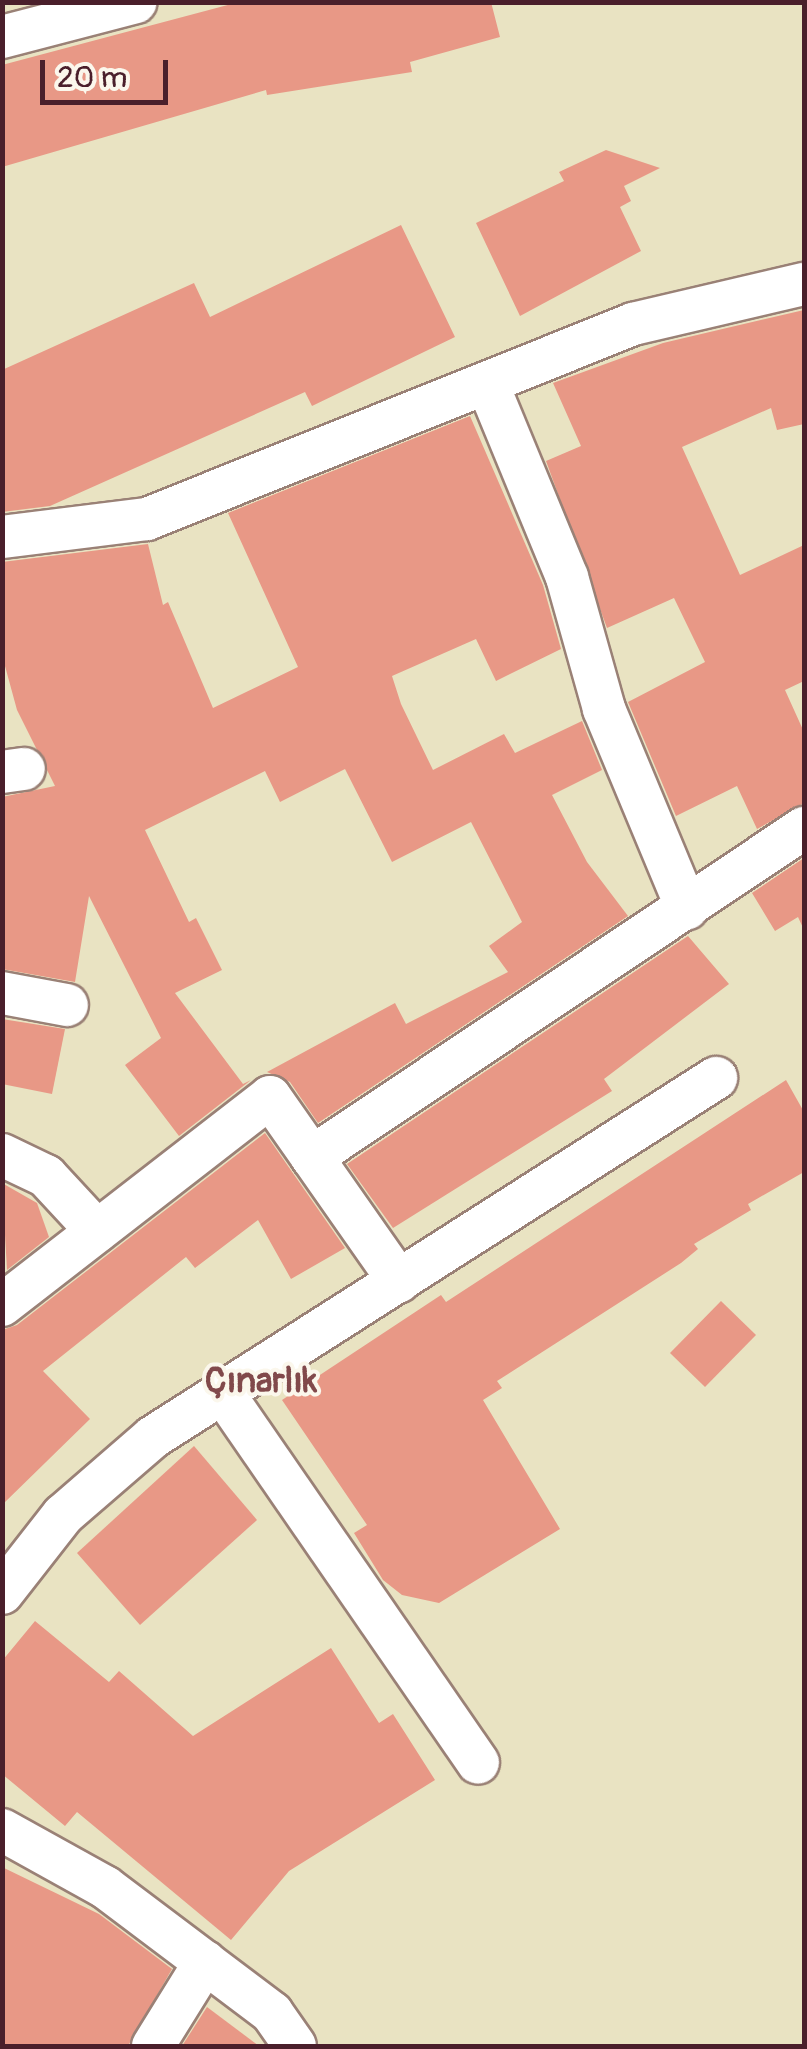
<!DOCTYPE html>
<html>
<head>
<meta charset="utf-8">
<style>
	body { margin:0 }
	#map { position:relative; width:807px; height:2049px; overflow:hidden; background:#e9e3c2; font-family:Pangolin,sans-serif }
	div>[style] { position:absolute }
	.building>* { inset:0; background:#e89886 }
	.roads { filter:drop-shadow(2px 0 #9a8176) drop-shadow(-2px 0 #9a8176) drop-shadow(0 2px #9a8176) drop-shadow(0 -2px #9a8176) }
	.minor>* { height:42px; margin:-21px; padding:0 21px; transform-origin:21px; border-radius:21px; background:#fff }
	span { translate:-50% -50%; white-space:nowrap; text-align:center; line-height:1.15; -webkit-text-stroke:8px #fbf7ec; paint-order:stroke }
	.district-label { font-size:35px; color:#81494b; font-weight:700 }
	.frame { position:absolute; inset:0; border:5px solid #4a1f2b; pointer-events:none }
	.scale { position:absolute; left:40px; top:60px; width:128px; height:45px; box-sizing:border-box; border:5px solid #4a1f2b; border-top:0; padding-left:12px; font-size:30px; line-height:35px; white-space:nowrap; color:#4a1f2b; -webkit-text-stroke:8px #fbf7ec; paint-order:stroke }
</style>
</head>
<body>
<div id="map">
	<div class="building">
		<div style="clip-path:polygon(239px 2px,491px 2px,500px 37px,410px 62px,412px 72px,267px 95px,266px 90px,2px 167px,2px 65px)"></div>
		<div style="clip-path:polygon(606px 150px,660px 168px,624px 186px,631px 201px,620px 207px,641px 251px,520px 316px,476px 223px,564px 181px,559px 172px)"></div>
		<div style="clip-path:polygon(401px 225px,455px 337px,312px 406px,305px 392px,50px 506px,2px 512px,2px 370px,194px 283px,210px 317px)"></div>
		<div style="clip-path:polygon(804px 310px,804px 424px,777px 430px,771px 408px,682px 447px,740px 575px,804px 545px,804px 681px,785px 690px,804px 732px,804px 803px,757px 829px,737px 786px,676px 816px,628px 702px,705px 662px,674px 598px,607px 628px,546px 461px,581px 446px,553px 383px,663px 343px)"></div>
		<div style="clip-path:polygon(470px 416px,543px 585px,561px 649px,496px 681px,476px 639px,392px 676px,401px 704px,433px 770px,504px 734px,515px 753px,582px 721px,602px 770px,552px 795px,587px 862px,628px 916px,318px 1123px,290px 1082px,267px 1072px,395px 1003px,406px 1024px,508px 972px,489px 946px,522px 922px,471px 822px,392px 862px,345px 769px,280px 802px,265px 771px,145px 830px,189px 922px,196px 918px,222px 970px,175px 993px,243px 1084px,251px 1080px,179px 1136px,125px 1065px,161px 1038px,89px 896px,75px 982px,2px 969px,2px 797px,55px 786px,17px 710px,2px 655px,2px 562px,148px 544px,163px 605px,168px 602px,213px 708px,298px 667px,228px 513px)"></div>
		<div style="clip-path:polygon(804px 858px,804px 930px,798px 917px,775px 931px,752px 893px)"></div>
		<div style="clip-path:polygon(688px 936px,729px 984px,604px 1079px,612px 1091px,393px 1228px,347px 1164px)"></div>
		<div style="clip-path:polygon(2px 1019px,65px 1029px,52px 1094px,2px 1084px)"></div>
		<div style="clip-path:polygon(786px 1080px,804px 1112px,804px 1172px,748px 1204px,751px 1210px,694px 1244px,698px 1249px,681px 1263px,497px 1381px,502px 1388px,483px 1400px,560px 1529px,439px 1603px,402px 1595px,383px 1580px,354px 1533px,367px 1525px,282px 1400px,441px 1295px,446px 1302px)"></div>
		<div style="clip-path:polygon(265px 1133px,345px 1248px,291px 1279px,258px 1220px,195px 1268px,186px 1257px,43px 1371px,90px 1419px,2px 1505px,2px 1330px,17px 1325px)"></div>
		<div style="clip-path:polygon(2px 1183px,37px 1203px,49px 1237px,7px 1270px)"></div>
		<div style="clip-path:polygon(721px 1301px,756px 1335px,705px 1387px,670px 1353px)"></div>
		<div style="clip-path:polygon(194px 1446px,257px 1520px,140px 1625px,77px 1553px)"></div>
		<div style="clip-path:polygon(35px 1621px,109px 1682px,119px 1671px,193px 1736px,331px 1648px,379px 1723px,393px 1714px,435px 1780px,289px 1871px,231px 1940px,77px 1812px,65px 1826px,2px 1774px,2px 1661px)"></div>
		<div style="clip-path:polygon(2px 1867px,99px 1914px,172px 1969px,128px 2046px,2px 2046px)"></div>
		<div style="clip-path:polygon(207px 2007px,259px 2046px,182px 2046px)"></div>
	</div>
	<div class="roads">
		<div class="minor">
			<div style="left:2px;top:37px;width:138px;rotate:-14.6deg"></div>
			<div style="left:487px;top:383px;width:210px;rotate:67.6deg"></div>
			<div style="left:567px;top:577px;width:137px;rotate:74.3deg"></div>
			<div style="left:604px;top:709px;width:216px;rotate:67.4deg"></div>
			<div style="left:2px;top:537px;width:146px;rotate:-7.1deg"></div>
			<div style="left:147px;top:519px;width:524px;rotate:-21.86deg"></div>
			<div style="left:633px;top:324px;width:176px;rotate:-13.2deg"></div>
			<div style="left:2px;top:772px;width:22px;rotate:-8deg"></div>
			<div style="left:2px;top:993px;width:66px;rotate:10.5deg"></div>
			<div style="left:2px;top:1155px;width:49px;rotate:25.5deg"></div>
			<div style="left:46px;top:1176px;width:75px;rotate:47.2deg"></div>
			<div style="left:312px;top:1157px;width:592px;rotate:-33.77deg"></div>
			<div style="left:2px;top:1305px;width:339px;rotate:-37.8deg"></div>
			<div style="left:270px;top:1097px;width:225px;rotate:55deg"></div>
			<div style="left:223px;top:1393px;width:449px;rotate:55.4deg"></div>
			<div style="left:2px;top:1593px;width:99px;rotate:-52deg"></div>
			<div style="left:63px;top:1515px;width:119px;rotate:-40.9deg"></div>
			<div style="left:153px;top:1437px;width:668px;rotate:-32.52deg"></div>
			<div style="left:2px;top:1830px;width:118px;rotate:29deg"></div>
			<div style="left:105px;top:1887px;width:209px;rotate:37deg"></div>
			<div style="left:272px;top:2013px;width:40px;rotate:55.1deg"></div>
			<div style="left:153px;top:2046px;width:99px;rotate:-58.2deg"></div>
		</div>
	</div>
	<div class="district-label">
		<span style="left:261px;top:1381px">Çınarlık</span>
	</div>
	<div class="frame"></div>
	<div class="scale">20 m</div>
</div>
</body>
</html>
